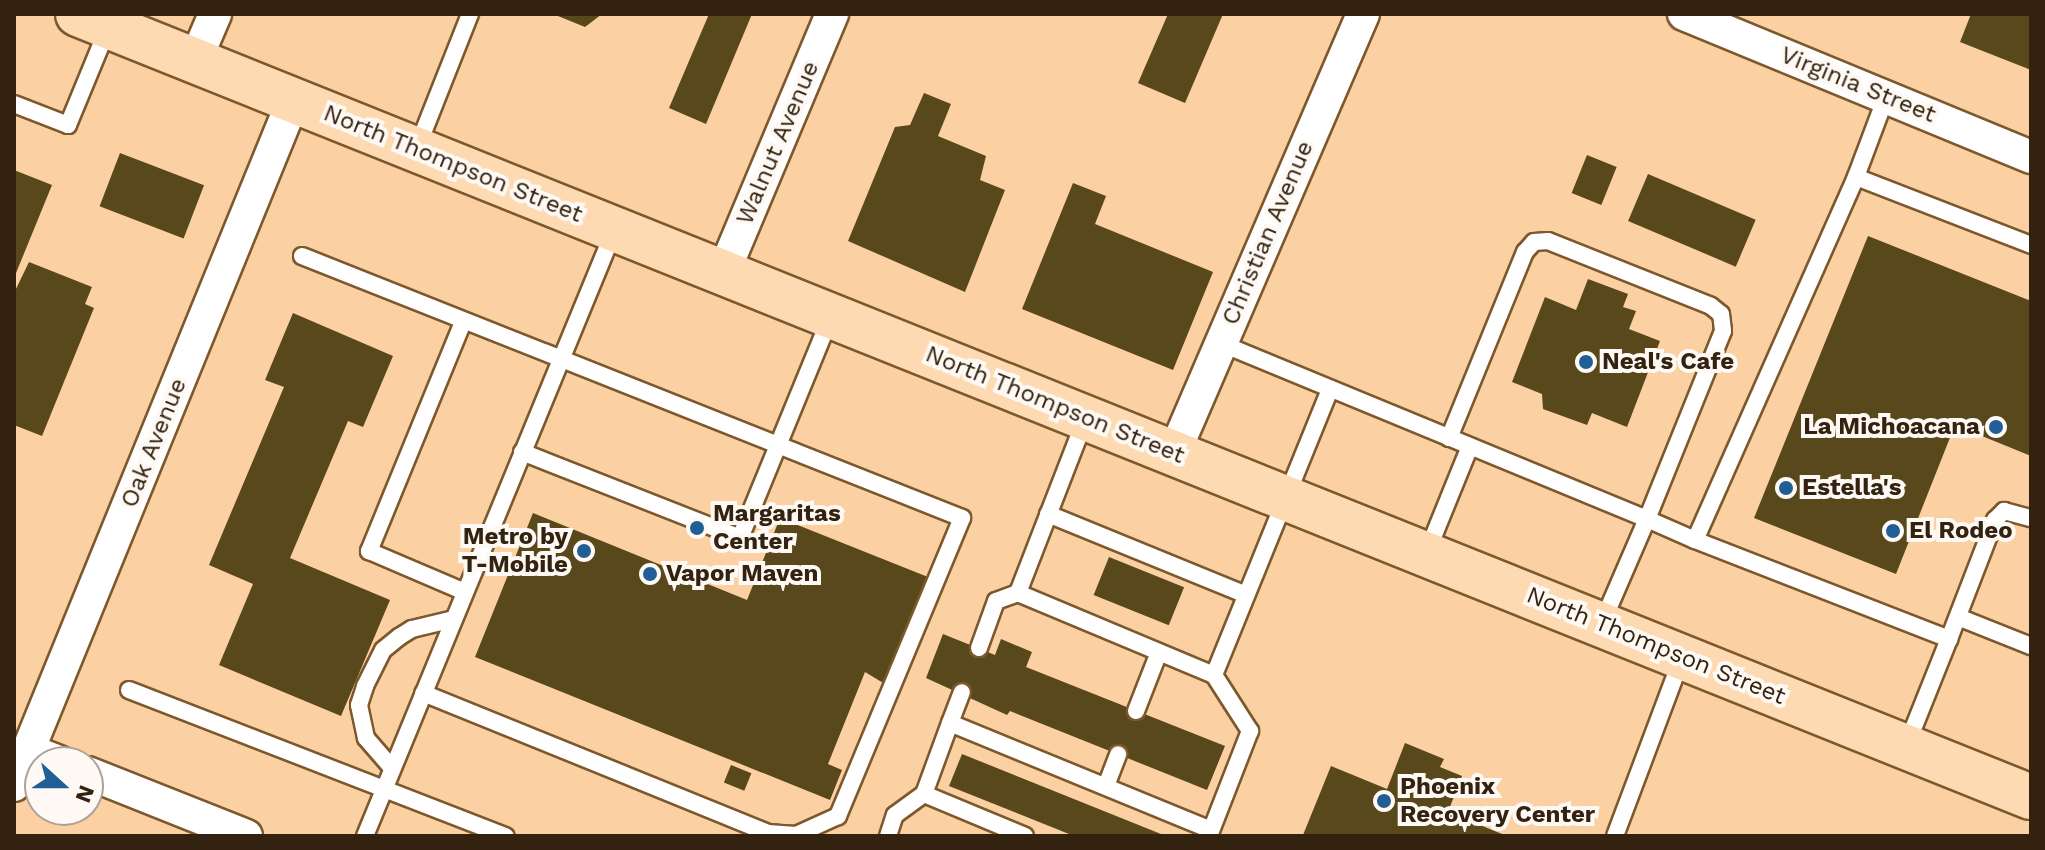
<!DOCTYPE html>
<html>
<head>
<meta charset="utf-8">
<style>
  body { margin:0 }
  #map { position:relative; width:2045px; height:850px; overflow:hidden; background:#fbd0a2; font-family:"Work Sans",sans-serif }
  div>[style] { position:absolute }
  .building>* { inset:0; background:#58481b; transform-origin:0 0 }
  .roads { filter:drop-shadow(2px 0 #7d582c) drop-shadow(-2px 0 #7d582c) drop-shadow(0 2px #7d582c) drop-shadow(0 -2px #7d582c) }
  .service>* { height:16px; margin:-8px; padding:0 8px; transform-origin:8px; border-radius:8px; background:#fff }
  .minor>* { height:32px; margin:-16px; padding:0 16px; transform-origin:16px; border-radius:16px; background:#fff }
  .primary>* { height:44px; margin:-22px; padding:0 22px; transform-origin:22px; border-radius:22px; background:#fddab2 }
  .dots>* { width:22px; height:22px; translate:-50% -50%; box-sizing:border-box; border:4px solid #fef9f4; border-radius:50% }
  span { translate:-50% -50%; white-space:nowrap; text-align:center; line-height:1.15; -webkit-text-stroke:8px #fef9f4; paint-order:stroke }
  .street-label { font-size:24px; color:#32220f }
  .poi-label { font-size:24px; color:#32220f; font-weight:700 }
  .left { translate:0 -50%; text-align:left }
  .right { translate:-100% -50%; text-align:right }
  .frame { position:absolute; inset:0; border:16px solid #32220f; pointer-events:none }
  .north { position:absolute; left:24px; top:746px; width:80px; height:80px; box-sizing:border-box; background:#fef9f4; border:2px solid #aca398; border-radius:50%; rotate:111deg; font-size:22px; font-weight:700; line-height:32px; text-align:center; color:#32220f }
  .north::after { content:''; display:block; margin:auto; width:28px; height:36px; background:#205f95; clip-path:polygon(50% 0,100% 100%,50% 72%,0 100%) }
</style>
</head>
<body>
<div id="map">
  <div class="building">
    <div style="clip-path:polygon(553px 14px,602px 14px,585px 27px)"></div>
    <div style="clip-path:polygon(709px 14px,752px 14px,706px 124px,669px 108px)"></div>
    <div style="clip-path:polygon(1168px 14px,1223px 14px,1185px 103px,1138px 83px)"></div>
    <div style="clip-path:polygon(1971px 14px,2031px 14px,2031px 70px,1960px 42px)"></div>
    <div style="clip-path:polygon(924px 93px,951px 104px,938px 136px,986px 156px,980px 180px,1005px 190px,965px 292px,848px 241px,895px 127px,910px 125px)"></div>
    <div style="left:120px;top:153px;width:90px;height:57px;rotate:21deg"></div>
    <div style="left:1587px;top:155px;width:32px;height:41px;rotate:22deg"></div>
    <div style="clip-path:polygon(14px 170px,52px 185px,14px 278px)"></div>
    <div style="left:1648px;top:174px;width:117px;height:51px;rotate:23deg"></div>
    <div style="clip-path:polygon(1073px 183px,1106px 196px,1095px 224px,1213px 272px,1173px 370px,1022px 309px)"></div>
    <div style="clip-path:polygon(1868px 236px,2031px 301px,2031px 456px,1955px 425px,1896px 574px,1754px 518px)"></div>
    <div style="clip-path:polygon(29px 262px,92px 287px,85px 304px,94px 308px,42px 436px,14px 425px,14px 293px)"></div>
    <div style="clip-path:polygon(1588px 279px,1628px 294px,1623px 307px,1636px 311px,1629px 329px,1660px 341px,1627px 427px,1592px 413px,1587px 425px,1543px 409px,1542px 394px,1512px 382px,1545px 297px,1576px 310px)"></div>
    <div style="clip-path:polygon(293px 313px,393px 356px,363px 427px,348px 421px,290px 558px,390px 600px,341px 716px,219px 665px,253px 584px,209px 565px,284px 387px,265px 380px)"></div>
    <div style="clip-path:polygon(533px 513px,747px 600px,780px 518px,928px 577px,885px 684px,865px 672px,828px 764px,842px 770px,830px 800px,475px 657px)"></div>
    <div style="left:1109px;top:557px;width:81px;height:41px;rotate:22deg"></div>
    <div style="clip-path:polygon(943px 634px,995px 655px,1001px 639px,1032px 652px,1026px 667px,1225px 746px,1207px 790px,1010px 711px,1007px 715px,926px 678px)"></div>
    <div style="clip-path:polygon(1405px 743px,1444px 759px,1440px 767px,1462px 776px,1448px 812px,1507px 836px,1303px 835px,1331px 766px,1387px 789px)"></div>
    <div style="clip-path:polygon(962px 754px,1166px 836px,1074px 836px,949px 786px)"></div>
    <div style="left:731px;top:765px;width:22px;height:19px;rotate:22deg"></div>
  </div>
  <div class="roads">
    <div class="service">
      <div style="left:1886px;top:97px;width:85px;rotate:110.6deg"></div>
      <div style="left:1856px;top:177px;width:188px;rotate:21.2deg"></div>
      <div style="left:14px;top:104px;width:58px;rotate:21.3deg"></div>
      <div style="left:68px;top:125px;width:105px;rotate:-67.6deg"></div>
      <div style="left:417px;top:148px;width:144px;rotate:-68.4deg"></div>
      <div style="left:1856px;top:177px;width:397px;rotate:113.9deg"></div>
      <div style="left:1695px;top:540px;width:273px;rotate:21.3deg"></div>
      <div style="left:1949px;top:639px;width:113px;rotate:111.8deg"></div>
      <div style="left:302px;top:256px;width:710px;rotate:21.65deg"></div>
      <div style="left:962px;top:518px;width:323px;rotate:112.6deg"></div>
      <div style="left:838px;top:816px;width:46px;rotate:155.7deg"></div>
      <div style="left:796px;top:835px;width:28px;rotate:-176deg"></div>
      <div style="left:768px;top:833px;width:372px;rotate:-157.9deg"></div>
      <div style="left:463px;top:322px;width:248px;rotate:112.3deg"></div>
      <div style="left:369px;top:551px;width:104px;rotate:23.1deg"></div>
      <div style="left:1220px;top:343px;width:462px;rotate:22.4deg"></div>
      <div style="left:1647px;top:519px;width:113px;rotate:113.4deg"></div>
      <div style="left:1085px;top:420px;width:186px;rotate:111.2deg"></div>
      <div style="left:1018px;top:593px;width:212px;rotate:22.7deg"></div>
      <div style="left:1214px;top:675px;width:309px;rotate:-67.9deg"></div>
      <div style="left:1449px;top:438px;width:201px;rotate:-67.8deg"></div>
      <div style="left:1525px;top:252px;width:13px;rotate:-48deg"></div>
      <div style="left:1534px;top:242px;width:14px;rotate:-4deg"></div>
      <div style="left:1548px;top:241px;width:175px;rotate:21.7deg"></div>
      <div style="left:1711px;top:306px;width:13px;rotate:39deg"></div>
      <div style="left:1721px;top:314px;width:17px;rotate:83deg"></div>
      <div style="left:1723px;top:331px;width:203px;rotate:112deg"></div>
      <div style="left:1647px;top:519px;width:52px;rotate:23.6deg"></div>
      <div style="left:522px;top:452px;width:234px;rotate:21.5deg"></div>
      <div style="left:740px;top:538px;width:240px;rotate:-67.7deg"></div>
      <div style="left:1048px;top:514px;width:214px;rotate:22.2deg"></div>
      <div style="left:1427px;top:552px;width:114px;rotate:-67.9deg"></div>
      <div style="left:1958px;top:617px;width:79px;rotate:21.7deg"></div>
      <div style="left:1949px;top:639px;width:128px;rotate:-68.9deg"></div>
      <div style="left:1995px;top:520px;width:13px;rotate:-45deg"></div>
      <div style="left:2004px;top:511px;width:28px;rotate:15deg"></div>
      <div style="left:979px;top:648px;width:50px;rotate:-70.1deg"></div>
      <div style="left:996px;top:601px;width:23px;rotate:-20deg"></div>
      <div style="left:129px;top:690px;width:404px;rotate:21.2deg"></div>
      <div style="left:1136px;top:711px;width:63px;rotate:-68.7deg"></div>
      <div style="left:950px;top:723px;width:33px;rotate:-69deg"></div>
      <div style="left:392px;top:768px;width:40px;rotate:-131deg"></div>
      <div style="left:366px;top:738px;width:34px;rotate:-102deg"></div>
      <div style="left:359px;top:705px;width:20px;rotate:-72deg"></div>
      <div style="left:365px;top:686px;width:40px;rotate:-63.4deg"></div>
      <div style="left:383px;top:650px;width:21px;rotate:-39deg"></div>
      <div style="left:399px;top:637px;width:15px;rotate:-32deg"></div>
      <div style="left:412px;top:629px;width:43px;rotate:-13.4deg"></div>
      <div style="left:1106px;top:786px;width:34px;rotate:-69deg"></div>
      <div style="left:365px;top:836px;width:654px;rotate:-67.63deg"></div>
      <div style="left:888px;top:836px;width:22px;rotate:-72deg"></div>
      <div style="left:895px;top:815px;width:36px;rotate:-36deg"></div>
      <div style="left:1025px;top:836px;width:109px;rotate:-157.4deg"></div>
      <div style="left:924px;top:794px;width:76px;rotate:-69.9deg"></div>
      <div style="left:950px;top:723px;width:282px;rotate:22.3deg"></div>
      <div style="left:1209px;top:836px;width:113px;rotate:-68.7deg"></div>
      <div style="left:1250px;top:731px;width:67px;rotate:-122.7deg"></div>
      <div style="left:1615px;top:836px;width:188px;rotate:-69.4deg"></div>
    </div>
    <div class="minor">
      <div style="left:1684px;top:14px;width:375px;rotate:22.4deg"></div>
      <div style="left:195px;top:61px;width:51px;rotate:-66.9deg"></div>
      <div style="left:724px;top:271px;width:279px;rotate:-67.2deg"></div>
      <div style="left:1174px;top:453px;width:478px;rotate:-66.7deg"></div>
      <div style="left:28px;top:750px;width:33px;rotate:21deg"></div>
      <div style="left:88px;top:773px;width:170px;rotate:21.7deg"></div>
      <div style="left:14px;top:785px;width:739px;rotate:-67.81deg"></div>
    </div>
    <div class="primary">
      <div style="left:78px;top:14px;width:2104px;rotate:21.85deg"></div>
    </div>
  </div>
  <div class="dots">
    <div style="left:1586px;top:362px;background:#205f95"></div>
    <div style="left:1996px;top:427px;background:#205f95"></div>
    <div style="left:1786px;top:488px;background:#205f95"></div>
    <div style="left:697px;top:528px;background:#205f95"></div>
    <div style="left:1893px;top:531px;background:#205f95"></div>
    <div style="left:584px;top:551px;background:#205f95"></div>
    <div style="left:650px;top:574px;background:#205f95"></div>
    <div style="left:1384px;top:801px;background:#205f95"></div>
  </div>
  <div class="street-label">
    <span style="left:1858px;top:85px;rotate:22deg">Virginia Street</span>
    <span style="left:778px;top:143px;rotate:-67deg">Walnut Avenue</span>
    <span style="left:453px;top:164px;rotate:22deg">North Thompson Street</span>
    <span style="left:1268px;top:233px;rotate:-67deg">Christian Avenue</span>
    <span style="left:1055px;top:405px;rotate:22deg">North Thompson Street</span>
    <span style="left:154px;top:443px;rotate:-68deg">Oak Avenue</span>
    <span style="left:1656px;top:646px;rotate:22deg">North Thompson Street</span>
  </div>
  <div class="poi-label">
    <span class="left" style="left:1602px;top:362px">Neal's Cafe</span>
    <span class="right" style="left:1980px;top:427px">La Michoacana</span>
    <span class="left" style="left:1802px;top:488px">Estella's</span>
    <span class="left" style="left:713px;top:528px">Margaritas<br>Center</span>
    <span class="left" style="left:1909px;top:531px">El Rodeo</span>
    <span class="right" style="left:568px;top:551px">Metro by<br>T-Mobile</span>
    <span class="left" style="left:666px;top:574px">Vapor Maven</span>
    <span class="left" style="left:1400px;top:801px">Phoenix<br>Recovery Center</span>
  </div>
  <div class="frame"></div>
  <div class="north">N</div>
</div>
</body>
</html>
